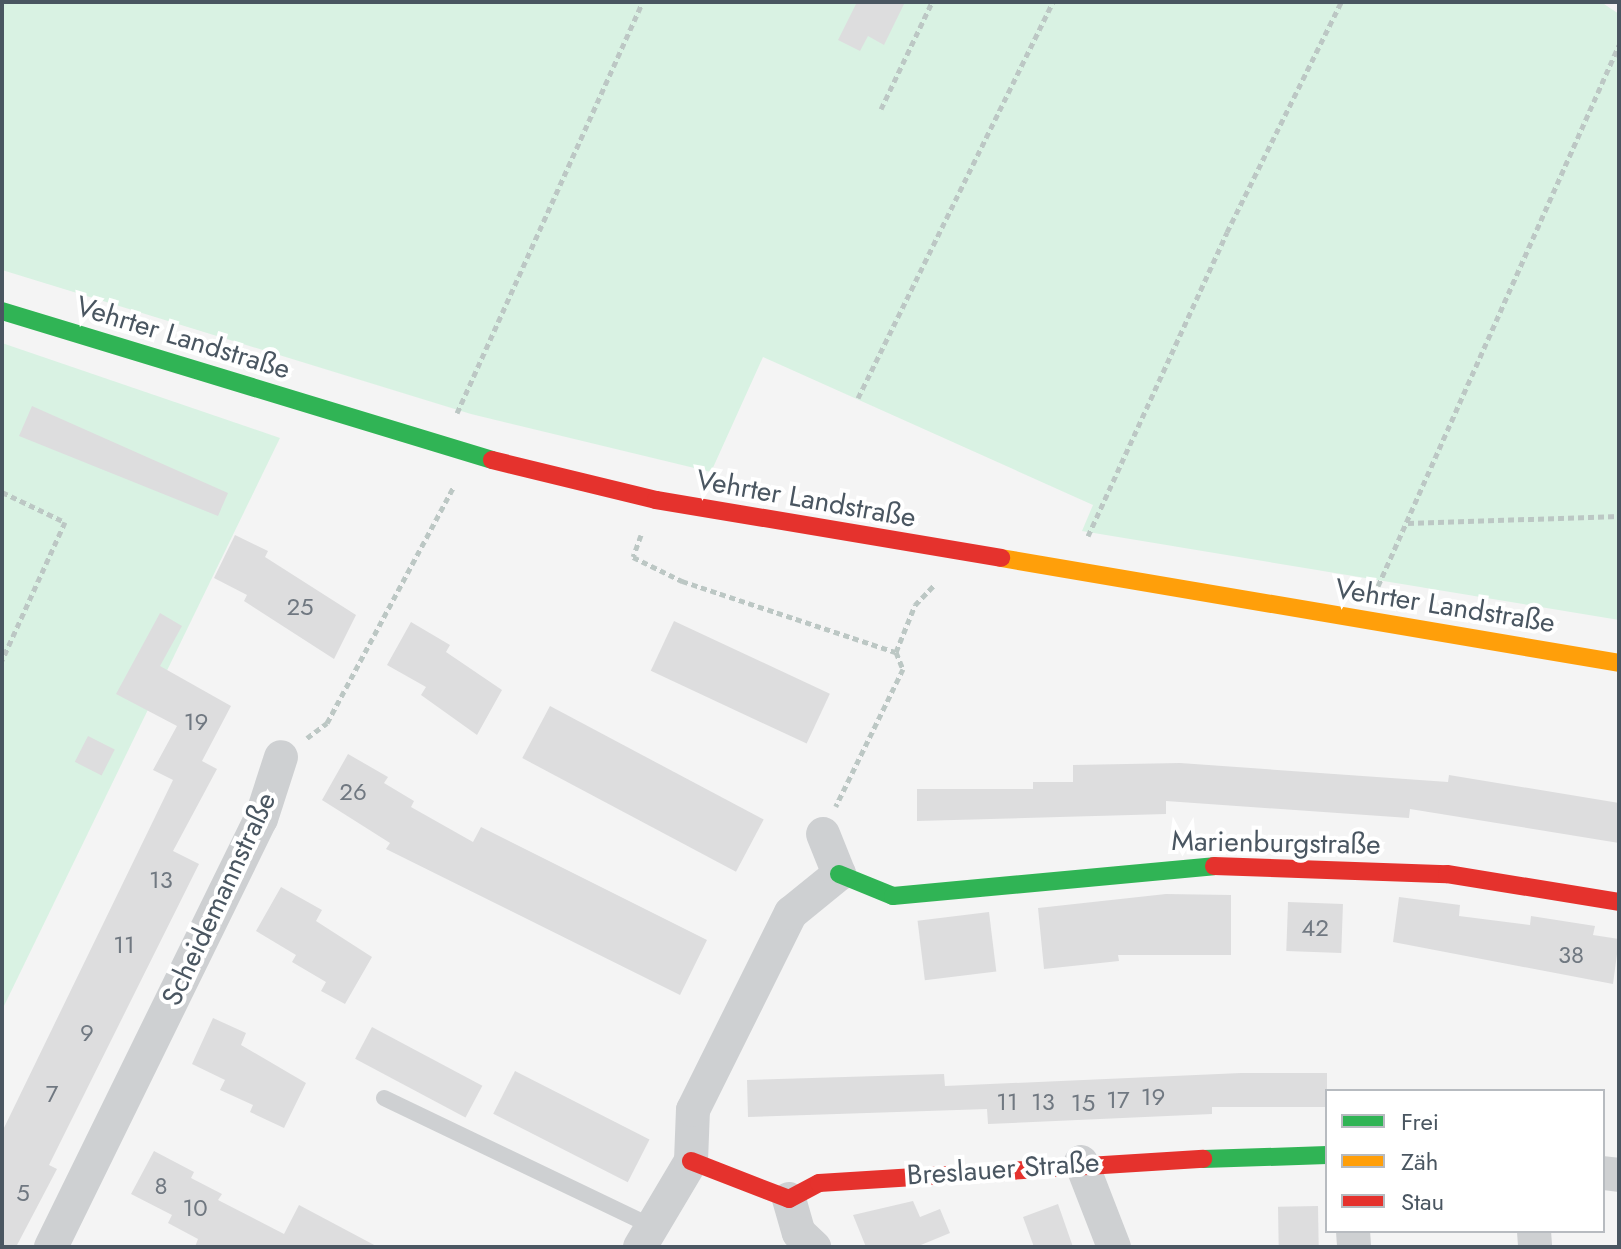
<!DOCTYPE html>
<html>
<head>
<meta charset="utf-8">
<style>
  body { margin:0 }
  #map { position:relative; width:1621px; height:1249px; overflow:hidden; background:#f4f4f4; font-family:Jost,sans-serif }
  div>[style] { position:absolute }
  .green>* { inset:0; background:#d9f2e3 }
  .building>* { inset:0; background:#ddddde; transform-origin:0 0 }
  .path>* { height:5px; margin-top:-2.5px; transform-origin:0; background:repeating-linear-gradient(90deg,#bcc7c4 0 6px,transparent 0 10px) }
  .lane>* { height:16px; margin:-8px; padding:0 8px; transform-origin:8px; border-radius:8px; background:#ced0d2 }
  .street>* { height:34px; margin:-17px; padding:0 17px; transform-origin:17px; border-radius:17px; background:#ced0d2 }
  .fast>* { height:18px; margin:-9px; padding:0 9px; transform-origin:9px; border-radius:9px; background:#30b455 }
  .slow>* { height:18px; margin:-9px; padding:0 9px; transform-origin:9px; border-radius:9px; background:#ff9f0a }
  .jam>* { height:18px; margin:-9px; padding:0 9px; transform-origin:9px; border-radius:9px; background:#e5322d }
  span { translate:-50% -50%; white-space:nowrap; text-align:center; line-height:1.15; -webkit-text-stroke:8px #fff; paint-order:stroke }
  .number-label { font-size:24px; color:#707881 }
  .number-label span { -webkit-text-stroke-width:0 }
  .street-label { font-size:28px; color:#4a5661 }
  .frame { position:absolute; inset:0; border:4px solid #4a5661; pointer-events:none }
  .legend { position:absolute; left:1325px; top:1089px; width:280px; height:144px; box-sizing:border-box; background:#fff; border:2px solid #b7bbc0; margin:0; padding:10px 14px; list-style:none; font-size:24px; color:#4a5661 }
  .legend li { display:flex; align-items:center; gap:16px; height:40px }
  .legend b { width:40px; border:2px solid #b7bbc0 }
</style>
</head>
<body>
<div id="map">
  <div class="green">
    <div style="clip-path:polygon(2px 2px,1601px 2px,1619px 14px,1619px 620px,1082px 531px,1093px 505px,763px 357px,711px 472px,471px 414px,2px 270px)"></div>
    <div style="clip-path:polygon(2px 343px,280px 438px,2px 1010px)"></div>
  </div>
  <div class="building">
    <div style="clip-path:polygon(857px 2px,905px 2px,884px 45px,868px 36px,860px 51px,838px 40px)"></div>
    <div style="clip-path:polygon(32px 406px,228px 493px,218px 516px,19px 436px)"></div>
    <div style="clip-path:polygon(235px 535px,268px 551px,265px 557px,356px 615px,334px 659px,244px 601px,247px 595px,214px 578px)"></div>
    <div style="clip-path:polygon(160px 613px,182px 626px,160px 666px,231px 706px,202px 761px,217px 769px,173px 851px,199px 864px,49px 1165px,57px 1169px,16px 1247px,2px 1247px,2px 1132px,173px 780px,153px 770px,177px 726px,116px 694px)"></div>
    <div style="left:674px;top:621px;width:172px;height:55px;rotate:25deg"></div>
    <div style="clip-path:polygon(411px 622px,450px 645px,446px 652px,502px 690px,477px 735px,421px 695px,426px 687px,387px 665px)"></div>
    <div style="left:550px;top:706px;width:242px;height:59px;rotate:28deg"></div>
    <div style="left:88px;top:736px;width:30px;height:29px;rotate:27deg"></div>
    <div style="clip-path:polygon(348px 754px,388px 777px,384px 783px,414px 801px,411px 807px,473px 842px,481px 827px,707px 940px,680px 995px,386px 849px,390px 843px,322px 800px)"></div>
    <div style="clip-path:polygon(1180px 763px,1448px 782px,1449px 775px,1619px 803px,1619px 843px,1410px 809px,1409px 818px,1166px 801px,1166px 814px,917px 821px,917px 789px,1033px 789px,1033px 782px,1073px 782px,1073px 765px)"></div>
    <div style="clip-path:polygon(281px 887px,322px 910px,316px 921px,372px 957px,345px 1004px,321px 991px,326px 982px,292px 962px,296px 955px,256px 931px)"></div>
    <div style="clip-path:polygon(1166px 894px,1231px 895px,1231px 955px,1118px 955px,1119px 961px,1044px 969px,1038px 908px)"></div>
    <div style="clip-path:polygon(1399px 897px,1460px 905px,1459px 916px,1530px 925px,1531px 916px,1595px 926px,1593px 935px,1619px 939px,1613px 984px,1393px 942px)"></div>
    <div style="left:1288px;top:902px;width:55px;height:49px;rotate:2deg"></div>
    <div style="left:989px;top:912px;width:60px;height:72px;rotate:83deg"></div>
    <div style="clip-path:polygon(213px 1018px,246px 1033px,241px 1045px,306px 1083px,284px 1128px,250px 1112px,253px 1105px,220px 1090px,225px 1080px,192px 1064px)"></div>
    <div style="left:372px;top:1027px;width:125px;height:36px;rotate:28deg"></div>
    <div style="left:515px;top:1071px;width:151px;height:48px;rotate:27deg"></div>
    <div style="clip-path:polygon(1241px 1073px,1327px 1073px,1327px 1107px,1212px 1107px,1212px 1114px,988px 1124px,987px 1109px,748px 1117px,747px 1080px,944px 1074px,945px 1086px)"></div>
    <div style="clip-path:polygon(154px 1151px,194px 1172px,191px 1178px,222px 1194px,218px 1200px,284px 1234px,299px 1205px,378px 1247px,195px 1247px,198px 1239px,168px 1223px,172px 1215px,131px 1194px)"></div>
    <div style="clip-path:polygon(913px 1201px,920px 1217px,940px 1209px,950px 1233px,916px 1247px,866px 1247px,853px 1215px)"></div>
    <div style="clip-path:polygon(1058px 1204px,1073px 1247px,1034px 1247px,1023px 1217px)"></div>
    <div style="left:1318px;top:1206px;width:41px;height:40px;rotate:89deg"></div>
  </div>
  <div class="path">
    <div style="left:881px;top:109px;width:119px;rotate:-64.5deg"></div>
    <div style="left:858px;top:398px;width:441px;rotate:-63.8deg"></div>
    <div style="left:457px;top:413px;width:451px;rotate:-65.7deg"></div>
    <div style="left:2px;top:492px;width:70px;rotate:25.5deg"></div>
    <div style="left:65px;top:522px;width:152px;rotate:114.5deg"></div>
    <div style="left:1408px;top:523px;width:211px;rotate:-1.9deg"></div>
    <div style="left:641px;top:535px;width:23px;rotate:110deg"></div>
    <div style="left:633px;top:557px;width:55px;rotate:26.1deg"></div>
    <div style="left:682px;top:581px;width:225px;rotate:18.4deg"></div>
    <div style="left:896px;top:652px;width:18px;rotate:68deg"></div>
    <div style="left:903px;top:669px;width:153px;rotate:116.1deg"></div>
    <div style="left:1088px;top:536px;width:334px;rotate:-65.4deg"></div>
    <div style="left:1227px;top:232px;width:257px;rotate:-63.6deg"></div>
    <div style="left:1378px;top:586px;width:592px;rotate:-65.99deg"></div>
    <div style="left:896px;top:652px;width:51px;rotate:-68deg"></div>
    <div style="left:915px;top:605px;width:28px;rotate:-46deg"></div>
    <div style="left:307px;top:738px;width:25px;rotate:-37deg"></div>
    <div style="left:327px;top:723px;width:269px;rotate:-61.8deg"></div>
  </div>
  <div class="lane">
    <div style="left:384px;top:1098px;width:296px;rotate:25.6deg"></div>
  </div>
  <div class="street">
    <div style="left:1081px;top:1162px;width:91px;rotate:68.8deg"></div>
    <div style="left:1603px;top:1173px;width:16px;rotate:7deg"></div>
    <div style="left:789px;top:1199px;width:35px;rotate:74deg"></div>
    <div style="left:799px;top:1233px;width:21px;rotate:43deg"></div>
    <div style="left:1353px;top:1231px;width:16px;rotate:86deg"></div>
    <div style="left:1534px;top:1231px;width:16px;rotate:86deg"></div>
    <div style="left:51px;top:1247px;width:477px;rotate:-63.9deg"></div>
    <div style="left:261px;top:819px;width:65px;rotate:-72.1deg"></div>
    <div style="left:640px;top:1247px;width:100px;rotate:-59.3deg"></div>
    <div style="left:691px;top:1161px;width:51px;rotate:-87.8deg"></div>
    <div style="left:693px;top:1110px;width:220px;rotate:-63.6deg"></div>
    <div style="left:791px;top:913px;width:62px;rotate:-39.1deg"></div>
    <div style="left:839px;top:874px;width:43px;rotate:-111.8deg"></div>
  </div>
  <div class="fast">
    <div style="left:2px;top:311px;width:512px;rotate:16.91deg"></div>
    <div style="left:839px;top:874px;width:58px;rotate:22.2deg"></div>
    <div style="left:893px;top:896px;width:322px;rotate:-5.3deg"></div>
    <div style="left:1203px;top:1159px;width:124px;rotate:-1.8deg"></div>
  </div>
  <div class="slow">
    <div style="left:1001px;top:558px;width:627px;rotate:9.64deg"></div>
  </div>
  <div class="jam">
    <div style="left:492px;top:460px;width:169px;rotate:13.7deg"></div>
    <div style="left:656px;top:500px;width:350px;rotate:9.5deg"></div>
    <div style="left:1214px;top:866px;width:233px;rotate:2deg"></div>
    <div style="left:1447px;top:874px;width:174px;rotate:9.2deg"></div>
    <div style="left:691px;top:1161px;width:105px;rotate:21.2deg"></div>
    <div style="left:789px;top:1199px;width:34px;rotate:-28deg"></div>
    <div style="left:819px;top:1183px;width:385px;rotate:-3.6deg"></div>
  </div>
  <div class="number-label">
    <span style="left:300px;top:607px">25</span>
    <span style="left:196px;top:722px">19</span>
    <span style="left:353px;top:792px">26</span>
    <span style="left:161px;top:880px">13</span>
    <span style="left:1315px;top:928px">42</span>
    <span style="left:124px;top:945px">11</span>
    <span style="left:1571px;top:955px">38</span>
    <span style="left:87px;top:1033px">9</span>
    <span style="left:52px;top:1094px">7</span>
    <span style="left:1153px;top:1097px">19</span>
    <span style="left:1118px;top:1100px">17</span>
    <span style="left:1007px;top:1102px">11</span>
    <span style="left:1043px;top:1102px">13</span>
    <span style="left:1083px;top:1103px">15</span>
    <span style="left:161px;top:1186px">8</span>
    <span style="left:23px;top:1193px">5</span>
    <span style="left:195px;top:1208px">10</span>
  </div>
  <div class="street-label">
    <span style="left:183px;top:338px;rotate:17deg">Vehrter Landstraße</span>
    <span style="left:806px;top:499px;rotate:10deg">Vehrter Landstraße</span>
    <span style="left:1445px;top:606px;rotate:9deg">Vehrter Landstraße</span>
    <span style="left:1276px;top:843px;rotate:1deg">Marienburgstraße</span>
    <span style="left:219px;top:899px;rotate:-65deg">Scheidemannstraße</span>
    <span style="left:1003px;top:1169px;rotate:-4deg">Breslauer Straße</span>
  </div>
  <div class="frame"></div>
  <ul class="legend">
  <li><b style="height:10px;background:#30b455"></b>Frei</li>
  <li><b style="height:10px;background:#ff9f0a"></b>Zäh</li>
  <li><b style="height:10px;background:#e5322d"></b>Stau</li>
  </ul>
</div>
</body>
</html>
